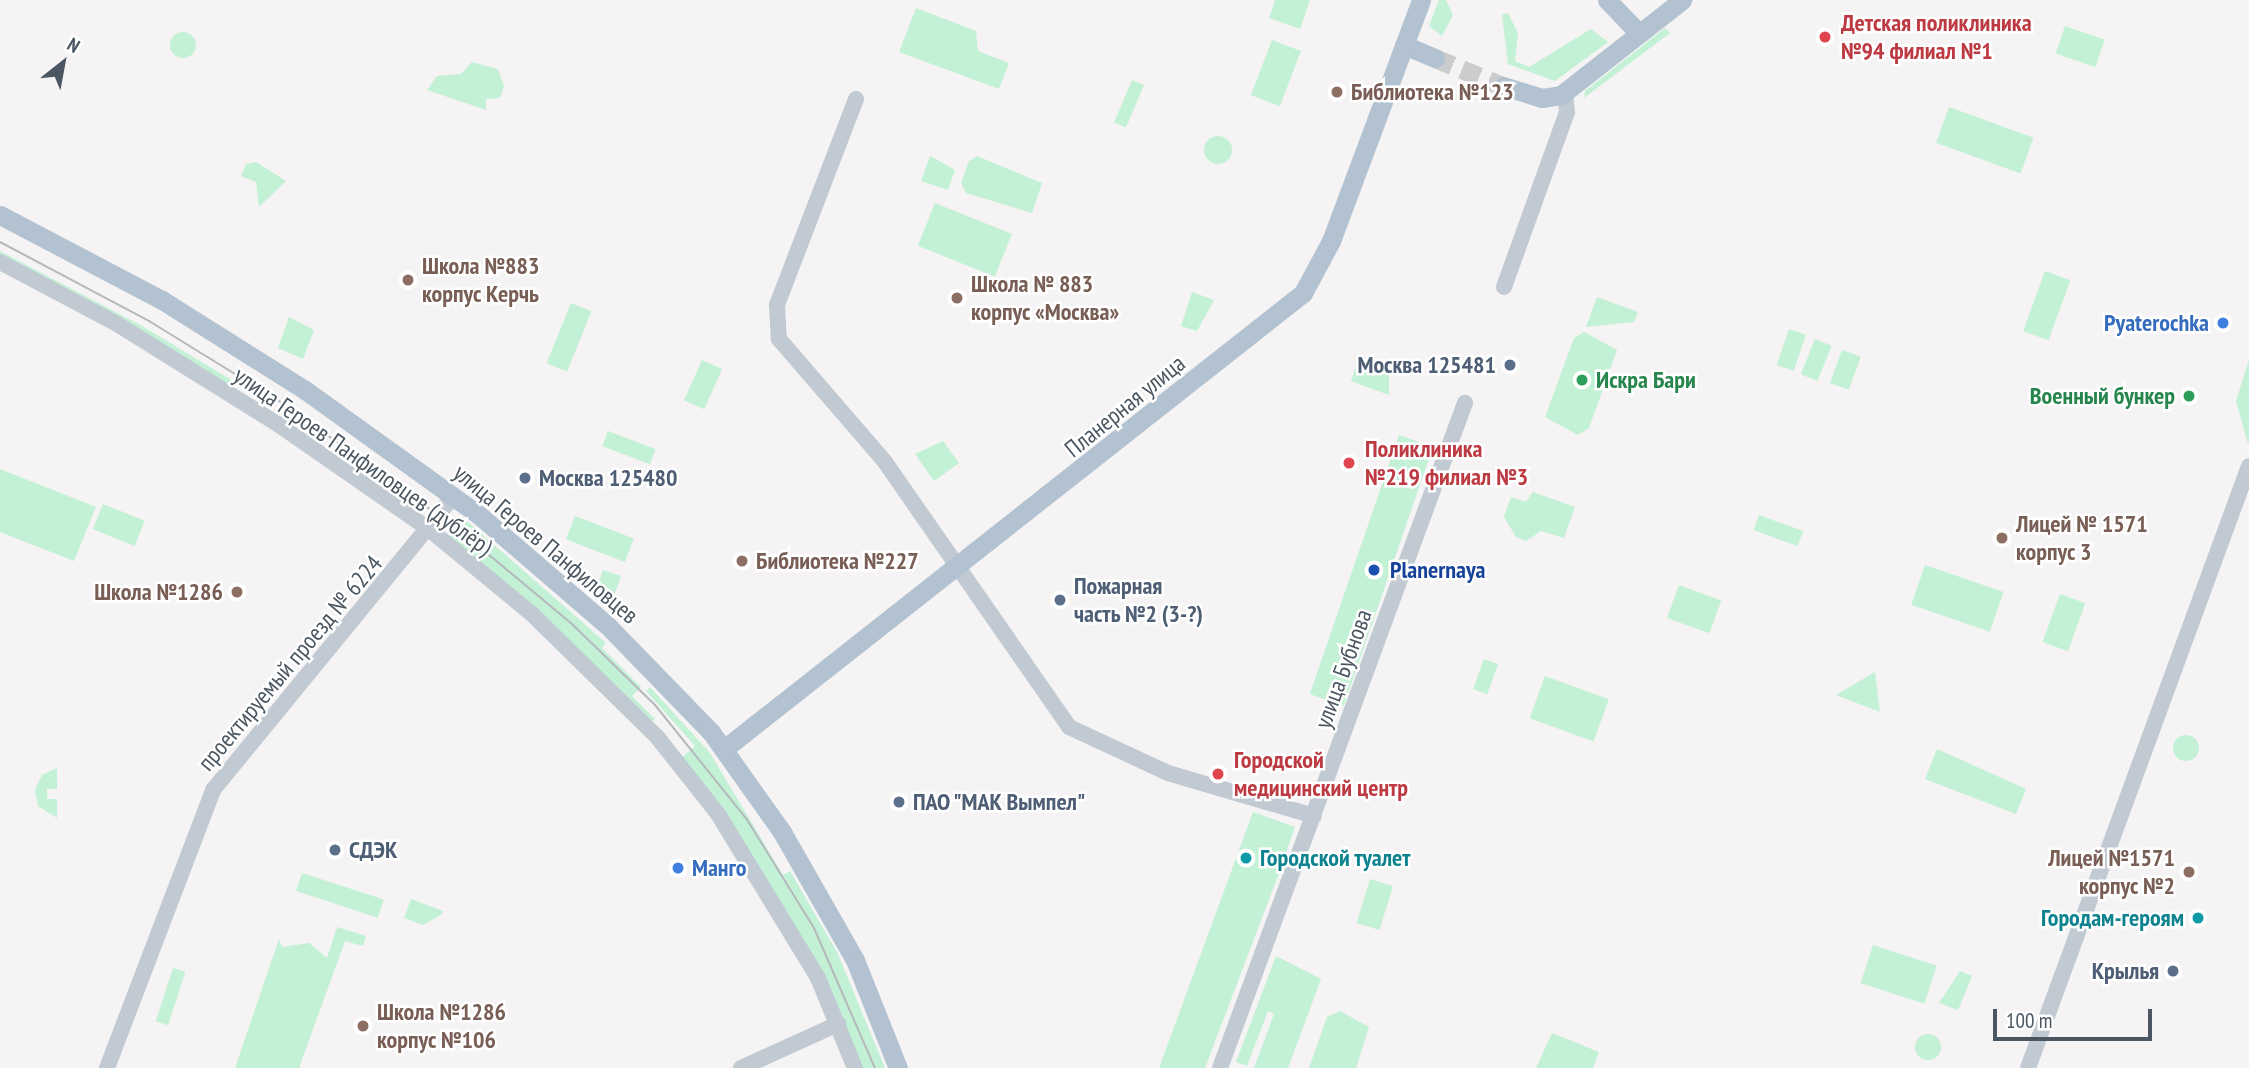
<!DOCTYPE html>
<html>
<head>
<meta charset="utf-8">
<style>
  body { margin:0 }
  #map { position:relative; width:2249px; height:1068px; overflow:hidden; background:#f5f3f3; font-family:"PT Sans Narrow",sans-serif }
  div>[style] { position:absolute }
  .green>* { inset:0; background:#c3f1d5; transform-origin:0 0 }
  .round { border-radius:50% }
  .major-tunnel>* { height:19px; margin-top:-9.5px; transform-origin:0; background:repeating-linear-gradient(90deg,#caccce 0 19px,transparent 0 29px) }
  .minor>* { height:16px; margin:-8px; padding:0 8px; transform-origin:8px; border-radius:8px; background:#c1cad2 }
  .major>* { height:19px; margin:-9.5px; padding:0 9.5px; transform-origin:9.5px; border-radius:9.5px; background:#b3c2d1 }
  .tram>* { height:2px; margin:-1px; padding:0 1px; transform-origin:1px; border-radius:1px; background:#b5b8bd }
  .dots>* { width:19px; height:19px; translate:-50% -50%; box-sizing:border-box; border:4px solid #fff; border-radius:50% }
  span { translate:-50% -50%; white-space:nowrap; text-align:center; line-height:1.15; -webkit-text-stroke:5px #fff; paint-order:stroke }
  .health-label { font-size:24px; color:#be3a42; font-weight:700 }
  .left { translate:0 -50%; text-align:left }
  .education-label { font-size:24px; color:#785e54; font-weight:700 }
  .right { translate:-100% -50%; text-align:right }
  .shop-label { font-size:24px; color:#366cbe; font-weight:700 }
  .service-label { font-size:24px; color:#4e5e75; font-weight:700 }
  .leisure-label { font-size:24px; color:#27864d; font-weight:700 }
  .street-label { font-size:24px; color:#4a5661 }
  .transit-label { font-size:24px; color:#164399; font-weight:700 }
  .culture-label { font-size:24px; color:#0d838f; font-weight:700 }
  .north { position:absolute; left:28px; top:28px; width:70px; height:70px; -webkit-text-stroke:5px #fff; paint-order:stroke; rotate:31deg; font-size:19px; font-weight:700; line-height:28px; text-align:center; color:#4a5661 }
  .north::after { content:''; display:block; margin:auto; width:24px; height:32px; background:#4a5661; clip-path:polygon(50% 0,100% 100%,50% 72%,0 100%) }
  .scale { position:absolute; left:1993px; top:1009px; width:159px; height:32px; box-sizing:border-box; border:4px solid #4a5661; border-top:0; padding-left:9px; font-size:21px; line-height:24px; white-space:nowrap; color:#4a5661; -webkit-text-stroke:5px #fff; paint-order:stroke }
</style>
</head>
<body>
<div id="map">
  <div class="green">
    <div style="clip-path:polygon(1275px 0,1310px 0,1300px 29px,1269px 18px)"></div>
    <div style="clip-path:polygon(1439px 0,1446px 0,1453px 15px,1442px 36px,1429px 26px)"></div>
    <div style="clip-path:polygon(916px 8px,976px 31px,978px 51px,1009px 63px,999px 89px,899px 52px)"></div>
    <div style="clip-path:polygon(1508px 13px,1518px 33px,1515px 61px,1529px 67px,1591px 29px,1608px 42px,1555px 81px,1508px 64px,1502px 15px)"></div>
    <div style="left:2065px;top:26px;width:42px;height:29px;rotate:19deg"></div>
    <div style="clip-path:polygon(1665px 28px,1670px 33px,1584px 98px,1585px 91px)"></div>
    <div class="round" style="left:170px;top:32px;width:26px;height:26px"></div>
    <div style="left:1272px;top:40px;width:31px;height:59px;rotate:21deg"></div>
    <div style="clip-path:polygon(472px 62px,498px 69px,504px 86px,500px 98px,486px 99px,486px 110px,427px 90px,437px 76px,461px 74px)"></div>
    <div style="left:1132px;top:80px;width:13px;height:46px;rotate:23deg"></div>
    <div style="left:1949px;top:107px;width:90px;height:38px;rotate:20deg"></div>
    <div class="round" style="left:1204px;top:136px;width:28px;height:28px"></div>
    <div style="clip-path:polygon(930px 156px,955px 170px,948px 190px,921px 181px)"></div>
    <div style="clip-path:polygon(977px 156px,1042px 183px,1032px 213px,966px 193px,961px 183px,969px 161px)"></div>
    <div style="clip-path:polygon(256px 162px,286px 181px,259px 207px,256px 182px,241px 176px,246px 164px)"></div>
    <div style="left:935px;top:203px;width:83px;height:46px;rotate:22deg"></div>
    <div style="clip-path:polygon(0 251px,142px 326px,233px 381px,231px 386px,0 257px)"></div>
    <div style="left:2045px;top:271px;width:27px;height:64px;rotate:20deg"></div>
    <div style="clip-path:polygon(1192px 292px,1214px 300px,1197px 331px,1181px 326px)"></div>
    <div style="clip-path:polygon(1597px 297px,1638px 312px,1634px 322px,1586px 327px)"></div>
    <div style="left:571px;top:303px;width:22px;height:65px;rotate:22deg"></div>
    <div style="clip-path:polygon(289px 317px,314px 330px,303px 359px,278px 348px)"></div>
    <div style="left:1789px;top:329px;width:18px;height:38px;rotate:19deg"></div>
    <div style="clip-path:polygon(1584px 332px,1617px 350px,1589px 428px,1578px 435px,1545px 417px,1574px 338px)"></div>
    <div style="left:1815px;top:339px;width:18px;height:38px;rotate:22deg"></div>
    <div style="left:1842px;top:350px;width:20px;height:35px;rotate:20deg"></div>
    <div style="left:702px;top:360px;width:22px;height:44px;rotate:24deg"></div>
    <div style="clip-path:polygon(1358px 360px,1389px 371px,1389px 395px,1351px 381px)"></div>
    <div style="clip-path:polygon(2249px 360px,2249px 441px,2248px 444px,2236px 401px)"></div>
    <div style="left:608px;top:431px;width:51px;height:16px;rotate:21deg"></div>
    <div style="left:1399px;top:435px;width:36px;height:274px;rotate:19deg"></div>
    <div style="clip-path:polygon(943px 441px,959px 463px,934px 481px,915px 454px)"></div>
    <div style="clip-path:polygon(0 469px,96px 507px,74px 561px,0 532px)"></div>
    <div style="clip-path:polygon(1533px 492px,1575px 507px,1564px 538px,1541px 531px,1526px 541px,1516px 537px,1504px 517px,1511px 497px,1526px 502px)"></div>
    <div style="left:103px;top:504px;width:45px;height:27px;rotate:22deg"></div>
    <div style="left:1759px;top:515px;width:47px;height:16px;rotate:20deg"></div>
    <div style="left:575px;top:516px;width:63px;height:25px;rotate:21deg"></div>
    <div style="clip-path:polygon(468px 522px,606px 643px,602px 648px,641px 687px,632px 696px,655px 719px,650px 722px,448px 539px,457px 523px)"></div>
    <div style="left:1925px;top:565px;width:83px;height:42px;rotate:19deg"></div>
    <div style="clip-path:polygon(603px 570px,621px 576px,610px 608px,594px 594px)"></div>
    <div style="left:1679px;top:585px;width:45px;height:35px;rotate:20deg"></div>
    <div style="left:2060px;top:594px;width:27px;height:51px;rotate:20deg"></div>
    <div style="left:1484px;top:659px;width:15px;height:32px;rotate:20deg"></div>
    <div style="clip-path:polygon(1875px 672px,1880px 712px,1836px 695px)"></div>
    <div style="left:1545px;top:676px;width:68px;height:45px;rotate:20deg"></div>
    <div style="clip-path:polygon(650px 687px,710px 753px,783px 875px,790px 871px,837px 952px,885px 1068px,860px 1068px,794px 924px,681px 758px,695px 746px,646px 691px)"></div>
    <div class="round" style="left:2173px;top:735px;width:26px;height:26px"></div>
    <div style="clip-path:polygon(1937px 749px,2026px 789px,2016px 814px,1925px 779px)"></div>
    <div style="clip-path:polygon(57px 768px,57px 789px,47px 789px,47px 799px,57px 799px,57px 818px,38px 806px,35px 790px,42px 775px)"></div>
    <div style="clip-path:polygon(1253px 812px,1295px 827px,1278px 876px,1205px 1068px,1159px 1068px)"></div>
    <div style="left:302px;top:873px;width:86px;height:19px;rotate:18deg"></div>
    <div style="left:1370px;top:879px;width:24px;height:46px;rotate:17deg"></div>
    <div style="clip-path:polygon(411px 899px,443px 911px,442px 914px,423px 925px,404px 918px)"></div>
    <div style="clip-path:polygon(337px 927px,366px 936px,363px 946px,345px 941px,299px 1068px,235px 1068px,279px 939px,282px 947px,309px 943px,327px 958px)"></div>
    <div style="left:1873px;top:945px;width:67px;height:40px;rotate:18deg"></div>
    <div style="clip-path:polygon(1276px 956px,1321px 979px,1288px 1068px,1254px 1068px,1274px 1014px,1268px 1011px,1247px 1066px,1236px 1062px)"></div>
    <div style="left:173px;top:968px;width:13px;height:56px;rotate:18deg"></div>
    <div style="clip-path:polygon(1960px 971px,1972px 976px,1958px 1010px,1939px 1003px)"></div>
    <div style="clip-path:polygon(1340px 1011px,1369px 1027px,1356px 1068px,1309px 1068px,1327px 1017px)"></div>
    <div style="clip-path:polygon(1552px 1033px,1599px 1052px,1593px 1068px,1536px 1068px)"></div>
    <div class="round" style="left:1915px;top:1034px;width:26px;height:26px"></div>
  </div>
  <div class="major-tunnel">
    <div style="left:1435px;top:58px;width:74px;rotate:22.4deg"></div>
  </div>
  <div class="minor">
    <div style="left:856px;top:99px;width:221px;rotate:111deg"></div>
    <div style="left:777px;top:305px;width:34px;rotate:87deg"></div>
    <div style="left:779px;top:339px;width:162px;rotate:49.2deg"></div>
    <div style="left:885px;top:462px;width:323px;rotate:55.2deg"></div>
    <div style="left:1069px;top:727px;width:109px;rotate:24.9deg"></div>
    <div style="left:1168px;top:773px;width:152px;rotate:16.4deg"></div>
    <div style="left:0;top:262px;width:132px;rotate:27.9deg"></div>
    <div style="left:117px;top:324px;width:191px;rotate:31.9deg"></div>
    <div style="left:279px;top:425px;width:184px;rotate:34.8deg"></div>
    <div style="left:430px;top:530px;width:134px;rotate:39.5deg"></div>
    <div style="left:533px;top:615px;width:175px;rotate:44.5deg"></div>
    <div style="left:658px;top:738px;width:97px;rotate:51.7deg"></div>
    <div style="left:718px;top:814px;width:192px;rotate:58.6deg"></div>
    <div style="left:818px;top:978px;width:97px;rotate:67.7deg"></div>
    <div style="left:1504px;top:287px;width:186px;rotate:-70.2deg"></div>
    <div style="left:1567px;top:112px;width:20px;rotate:-96deg"></div>
    <div style="left:107px;top:1068px;width:298px;rotate:-69.1deg"></div>
    <div style="left:213px;top:790px;width:380px;rotate:-50.7deg"></div>
    <div style="left:741px;top:1068px;width:107px;rotate:-24.4deg"></div>
    <div style="left:1220px;top:1068px;width:709px;rotate:-69.78deg"></div>
    <div style="left:2028px;top:1068px;width:641px;rotate:-69.84deg"></div>
  </div>
  <div class="major">
    <div style="left:1607px;top:0;width:46px;rotate:45.9deg"></div>
    <div style="left:1404px;top:45px;width:34px;rotate:23deg"></div>
    <div style="left:1503px;top:86px;width:41px;rotate:17.1deg"></div>
    <div style="left:1542px;top:98px;width:19px;rotate:-9deg"></div>
    <div style="left:1561px;top:95px;width:154px;rotate:-38.1deg"></div>
    <div style="left:0;top:215px;width:183px;rotate:27.7deg"></div>
    <div style="left:162px;top:300px;width:169px;rotate:32.2deg"></div>
    <div style="left:305px;top:390px;width:214px;rotate:35.7deg"></div>
    <div style="left:479px;top:515px;width:169px;rotate:40.7deg"></div>
    <div style="left:607px;top:625px;width:149px;rotate:45.8deg"></div>
    <div style="left:711px;top:732px;width:123px;rotate:54.6deg"></div>
    <div style="left:782px;top:832px;width:147px;rotate:60.3deg"></div>
    <div style="left:855px;top:960px;width:116px;rotate:68.3deg"></div>
    <div style="left:724px;top:749px;width:737px;rotate:-38.22deg"></div>
    <div style="left:1303px;top:293px;width:59px;rotate:-61.7deg"></div>
    <div style="left:1331px;top:241px;width:257px;rotate:-69.5deg"></div>
  </div>
  <div class="tram">
    <div style="left:0;top:242px;width:169px;rotate:27.9deg"></div>
    <div style="left:149px;top:321px;width:158px;rotate:31.6deg"></div>
    <div style="left:284px;top:404px;width:222px;rotate:35.8deg"></div>
    <div style="left:464px;top:534px;width:139px;rotate:39.8deg"></div>
    <div style="left:571px;top:623px;width:117px;rotate:44.3deg"></div>
    <div style="left:655px;top:705px;width:145px;rotate:51.2deg"></div>
    <div style="left:746px;top:818px;width:129px;rotate:58.3deg"></div>
    <div style="left:814px;top:928px;width:153px;rotate:66.5deg"></div>
  </div>
  <div class="dots">
    <div style="left:1825px;top:37px;background:#e0444e"></div>
    <div style="left:1337px;top:92px;background:#8d6e63"></div>
    <div style="left:408px;top:280px;background:#8d6e63"></div>
    <div style="left:957px;top:298px;background:#8d6e63"></div>
    <div style="left:2223px;top:323px;background:#3f7fe0"></div>
    <div style="left:1510px;top:365px;background:#5c6f8a"></div>
    <div style="left:1582px;top:380px;background:#2e9e5b"></div>
    <div style="left:2189px;top:396px;background:#2e9e5b"></div>
    <div style="left:1349px;top:463px;background:#e0444e"></div>
    <div style="left:525px;top:478px;background:#5c6f8a"></div>
    <div style="left:2002px;top:538px;background:#8d6e63"></div>
    <div style="left:742px;top:561px;background:#8d6e63"></div>
    <div style="left:1374px;top:570px;background:#1a4fb4"></div>
    <div style="left:237px;top:592px;background:#8d6e63"></div>
    <div style="left:1060px;top:600px;background:#5c6f8a"></div>
    <div style="left:1218px;top:774px;background:#e0444e"></div>
    <div style="left:899px;top:802px;background:#5c6f8a"></div>
    <div style="left:335px;top:850px;background:#5c6f8a"></div>
    <div style="left:1246px;top:858px;background:#0f9aa8"></div>
    <div style="left:678px;top:868px;background:#3f7fe0"></div>
    <div style="left:2189px;top:872px;background:#8d6e63"></div>
    <div style="left:2198px;top:918px;background:#0f9aa8"></div>
    <div style="left:2173px;top:971px;background:#5c6f8a"></div>
    <div style="left:363px;top:1026px;background:#8d6e63"></div>
  </div>
  <div class="health-label">
    <span class="left" style="left:1841px;top:37px">Детская поликлиника<br>№94 филиал №1</span>
    <span class="left" style="left:1365px;top:463px">Поликлиника<br>№219 филиал №3</span>
    <span class="left" style="left:1234px;top:774px">Городской<br>медицинский центр</span>
  </div>
  <div class="education-label">
    <span class="left" style="left:1351px;top:92px">Библиотека №123</span>
    <span class="left" style="left:422px;top:280px">Школа №883<br>корпус Керчь</span>
    <span class="left" style="left:971px;top:298px">Школа № 883<br>корпус «Москва»</span>
    <span class="left" style="left:2016px;top:538px">Лицей № 1571<br>корпус 3</span>
    <span class="left" style="left:756px;top:561px">Библиотека №227</span>
    <span class="right" style="left:223px;top:592px">Школа №1286</span>
    <span class="right" style="left:2175px;top:872px">Лицей №1571<br>корпус №2</span>
    <span class="left" style="left:377px;top:1026px">Школа №1286<br>корпус №106</span>
  </div>
  <div class="shop-label">
    <span class="right" style="left:2209px;top:323px">Pyaterochka</span>
    <span class="left" style="left:692px;top:868px">Манго</span>
  </div>
  <div class="service-label">
    <span class="right" style="left:1496px;top:365px">Москва 125481</span>
    <span class="left" style="left:539px;top:478px">Москва 125480</span>
    <span class="left" style="left:1074px;top:600px">Пожарная<br>часть №2 (3-?)</span>
    <span class="left" style="left:913px;top:802px">ПАО "МАК Вымпел"</span>
    <span class="left" style="left:349px;top:850px">СДЭК</span>
    <span class="right" style="left:2159px;top:971px">Крылья</span>
  </div>
  <div class="leisure-label">
    <span class="left" style="left:1596px;top:380px">Искра Бари</span>
    <span class="right" style="left:2175px;top:396px">Военный бункер</span>
  </div>
  <div class="street-label">
    <span style="left:1125px;top:406px;rotate:-39deg">Планерная улица</span>
    <span style="left:363px;top:461px;rotate:35deg">улица Героев Панфиловцев (дублёр)</span>
    <span style="left:546px;top:544px;rotate:40deg">улица Героев Панфиловцев</span>
    <span style="left:290px;top:663px;rotate:-50deg">проектируемый проезд № 6224</span>
    <span style="left:1343px;top:669px;rotate:-70deg">улица Бубнова</span>
  </div>
  <div class="transit-label">
    <span class="left" style="left:1390px;top:570px">Planernaya</span>
  </div>
  <div class="culture-label">
    <span class="left" style="left:1260px;top:858px">Городской туалет</span>
    <span class="right" style="left:2184px;top:918px">Городам-героям</span>
  </div>
  <div class="north">N</div>
  <div class="scale">100 m</div>
</div>
</body>
</html>
